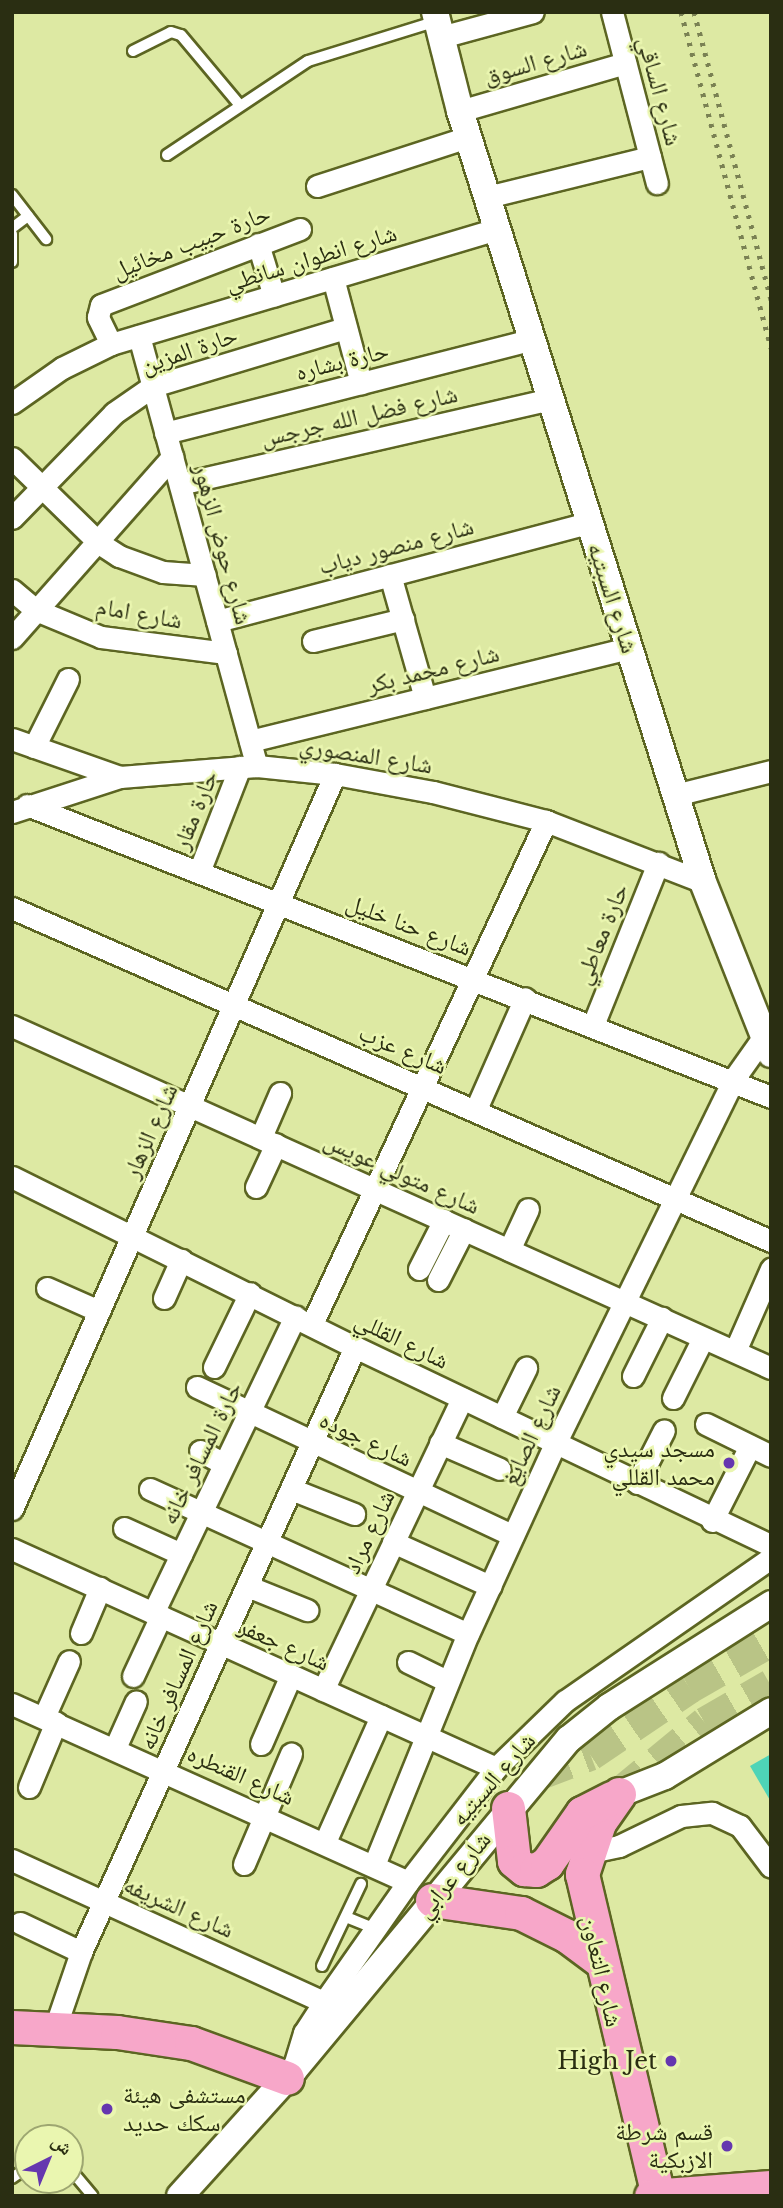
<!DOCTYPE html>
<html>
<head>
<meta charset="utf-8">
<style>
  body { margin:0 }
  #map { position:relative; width:783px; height:2208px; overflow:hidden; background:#dde9a3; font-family:"Libre Baskerville","Noto Naskh Arabic",serif }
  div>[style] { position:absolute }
  .building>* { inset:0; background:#4ed4b7 }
  .primary-tunnel>* { height:33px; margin-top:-16.5px; transform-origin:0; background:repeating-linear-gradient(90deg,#b9c486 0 33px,transparent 0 50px) }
  .roads { filter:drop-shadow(2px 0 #5c6522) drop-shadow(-2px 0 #5c6522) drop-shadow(0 2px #5c6522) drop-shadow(0 -2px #5c6522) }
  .service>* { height:10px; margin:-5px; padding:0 5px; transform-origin:5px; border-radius:5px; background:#fff }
  .minor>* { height:21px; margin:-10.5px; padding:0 10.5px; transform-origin:10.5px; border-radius:10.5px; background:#fff }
  .tertiary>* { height:26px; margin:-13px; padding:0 13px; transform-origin:13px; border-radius:13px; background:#fff }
  .primary>* { height:33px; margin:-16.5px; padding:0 16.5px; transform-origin:16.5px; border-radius:16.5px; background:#f7a7c9 }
  .rail>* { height:5px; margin-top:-2.5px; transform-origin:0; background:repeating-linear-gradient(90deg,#7a8153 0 3.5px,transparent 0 10.5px) }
  .dots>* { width:19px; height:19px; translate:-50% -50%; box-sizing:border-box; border:4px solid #eaf6b0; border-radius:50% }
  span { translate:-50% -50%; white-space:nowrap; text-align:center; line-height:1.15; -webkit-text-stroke:5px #eaf6b0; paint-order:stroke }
  .street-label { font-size:24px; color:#2a2e12 }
  .poi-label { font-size:24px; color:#2a2e12 }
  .right { translate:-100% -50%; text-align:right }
  .left { translate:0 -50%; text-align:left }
  .frame { position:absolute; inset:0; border:14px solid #2a2e12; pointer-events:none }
  .north { position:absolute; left:14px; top:2124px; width:70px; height:70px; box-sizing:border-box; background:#eaf6b0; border:2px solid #9da671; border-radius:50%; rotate:43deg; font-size:19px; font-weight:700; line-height:28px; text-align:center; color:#2a2e12 }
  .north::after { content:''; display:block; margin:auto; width:24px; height:32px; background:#6537af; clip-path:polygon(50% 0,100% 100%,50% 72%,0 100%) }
</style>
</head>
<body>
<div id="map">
  <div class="building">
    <div style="clip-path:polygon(771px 1754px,771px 1802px,750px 1766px)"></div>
  </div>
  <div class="primary-tunnel">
    <div style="left:537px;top:1774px;width:57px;rotate:-20.7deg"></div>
    <div style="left:590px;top:1754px;width:120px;rotate:-34.1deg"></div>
    <div style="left:689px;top:1687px;width:95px;rotate:-29.8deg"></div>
    <div style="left:619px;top:1794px;width:112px;rotate:-39.5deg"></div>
    <div style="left:705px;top:1723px;width:76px;rotate:-29.9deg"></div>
  </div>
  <div class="roads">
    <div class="service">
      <div style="left:133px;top:51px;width:42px;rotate:-26.6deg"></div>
      <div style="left:171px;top:32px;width:10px;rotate:17deg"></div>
      <div style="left:181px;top:35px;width:90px;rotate:50deg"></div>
      <div style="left:167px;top:155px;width:169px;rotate:-33.7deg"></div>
      <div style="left:308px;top:61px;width:135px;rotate:-17.2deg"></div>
      <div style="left:12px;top:195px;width:56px;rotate:52.3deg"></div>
      <div style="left:12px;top:228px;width:20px;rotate:-37deg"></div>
      <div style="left:12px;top:234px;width:28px;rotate:90deg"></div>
      <div style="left:346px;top:1917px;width:31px;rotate:22deg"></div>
      <div style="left:322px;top:1966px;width:91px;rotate:-64.6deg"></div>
      <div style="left:70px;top:2169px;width:35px;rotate:50deg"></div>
      <div style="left:12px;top:2178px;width:19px;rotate:-35deg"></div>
    </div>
    <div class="minor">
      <div style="left:612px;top:12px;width:177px;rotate:75.3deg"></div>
      <div style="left:441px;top:37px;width:95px;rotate:-15.2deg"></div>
      <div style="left:460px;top:111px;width:172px;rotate:-16.2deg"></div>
      <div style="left:317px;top:186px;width:159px;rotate:-18deg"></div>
      <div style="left:487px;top:197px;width:168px;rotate:-13.8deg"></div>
      <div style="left:258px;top:244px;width:54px;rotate:72.9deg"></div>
      <div style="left:333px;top:278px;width:109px;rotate:75.1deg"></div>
      <div style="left:139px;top:336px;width:446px;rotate:74.7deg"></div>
      <div style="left:111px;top:344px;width:30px;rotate:-116deg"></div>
      <div style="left:98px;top:317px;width:12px;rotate:-76deg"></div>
      <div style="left:101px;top:305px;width:213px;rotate:-20.9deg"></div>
      <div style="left:12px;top:403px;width:61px;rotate:-35deg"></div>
      <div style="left:62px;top:368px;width:55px;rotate:-26.1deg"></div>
      <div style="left:111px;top:344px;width:403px;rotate:-16.6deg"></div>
      <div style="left:165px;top:433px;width:378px;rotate:-14.3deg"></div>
      <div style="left:12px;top:458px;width:122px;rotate:44.3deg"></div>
      <div style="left:99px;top:543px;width:24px;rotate:33deg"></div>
      <div style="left:119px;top:556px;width:47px;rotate:20deg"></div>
      <div style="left:163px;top:572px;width:42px;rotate:4.1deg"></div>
      <div style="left:180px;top:484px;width:380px;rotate:-12.9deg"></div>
      <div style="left:12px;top:518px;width:146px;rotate:-45.8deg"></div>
      <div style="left:114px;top:413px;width:47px;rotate:-34.7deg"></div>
      <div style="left:153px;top:386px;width:201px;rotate:-16.8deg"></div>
      <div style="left:390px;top:575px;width:128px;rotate:74.1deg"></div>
      <div style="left:12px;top:590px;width:31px;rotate:40deg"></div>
      <div style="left:36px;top:610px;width:70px;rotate:22.6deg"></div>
      <div style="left:101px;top:637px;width:126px;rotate:7.3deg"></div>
      <div style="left:217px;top:621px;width:385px;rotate:-14.8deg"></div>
      <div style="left:12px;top:638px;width:242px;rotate:-48.5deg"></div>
      <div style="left:313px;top:641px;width:93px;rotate:-13.7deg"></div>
      <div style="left:12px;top:739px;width:114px;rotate:19.4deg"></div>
      <div style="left:250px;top:741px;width:389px;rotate:-13.8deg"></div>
      <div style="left:34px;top:747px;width:76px;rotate:-63.4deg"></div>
      <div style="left:675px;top:795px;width:99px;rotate:-14deg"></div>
      <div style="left:27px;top:805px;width:799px;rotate:21.43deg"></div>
      <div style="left:12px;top:812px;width:114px;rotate:-18deg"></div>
      <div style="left:120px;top:777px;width:137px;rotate:-4.6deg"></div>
      <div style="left:257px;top:766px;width:78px;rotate:5.9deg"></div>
      <div style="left:335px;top:774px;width:100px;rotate:10.4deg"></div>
      <div style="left:433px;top:792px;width:117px;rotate:14.4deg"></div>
      <div style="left:546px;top:821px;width:168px;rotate:21.2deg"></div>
      <div style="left:199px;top:872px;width:113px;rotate:-68.7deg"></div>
      <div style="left:12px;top:908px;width:829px;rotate:23.69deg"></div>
      <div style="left:593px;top:1025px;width:175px;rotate:-68.1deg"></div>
      <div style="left:12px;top:1026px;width:832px;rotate:24.26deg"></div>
      <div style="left:476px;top:1109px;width:121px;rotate:-66.2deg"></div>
      <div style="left:261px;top:1137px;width:48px;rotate:-66.6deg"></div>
      <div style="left:12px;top:1177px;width:383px;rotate:26.4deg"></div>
      <div style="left:355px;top:1347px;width:461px;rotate:25.5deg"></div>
      <div style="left:256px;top:1187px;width:47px;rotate:-65.1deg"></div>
      <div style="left:509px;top:1250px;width:45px;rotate:-65.1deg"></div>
      <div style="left:419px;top:1269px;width:55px;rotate:-63deg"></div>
      <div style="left:438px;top:1280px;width:57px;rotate:-63deg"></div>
      <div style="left:47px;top:1288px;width:57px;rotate:23.9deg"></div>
      <div style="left:164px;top:1298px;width:42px;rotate:-65.9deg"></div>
      <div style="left:312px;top:1324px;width:555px;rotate:-65.05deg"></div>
      <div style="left:735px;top:1351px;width:90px;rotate:-66.3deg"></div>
      <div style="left:214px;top:1367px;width:82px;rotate:-64.1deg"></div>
      <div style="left:633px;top:1376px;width:65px;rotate:-63.4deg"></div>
      <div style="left:197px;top:1387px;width:349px;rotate:25.2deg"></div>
      <div style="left:673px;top:1398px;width:67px;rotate:-63.4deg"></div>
      <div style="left:502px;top:1417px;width:55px;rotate:-63.9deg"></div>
      <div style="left:706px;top:1424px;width:72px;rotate:26.2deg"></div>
      <div style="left:440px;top:1443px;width:65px;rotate:23.4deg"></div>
      <div style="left:200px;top:1451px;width:27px;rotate:28deg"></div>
      <div style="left:637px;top:1483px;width:59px;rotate:-63deg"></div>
      <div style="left:150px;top:1489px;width:349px;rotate:24.5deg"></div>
      <div style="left:291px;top:1489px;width:68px;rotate:21.6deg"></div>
      <div style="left:12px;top:1509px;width:803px;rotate:-66.28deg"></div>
      <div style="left:712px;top:1521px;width:84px;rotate:-63.1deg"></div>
      <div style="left:124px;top:1528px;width:63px;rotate:24.5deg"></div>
      <div style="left:393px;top:1542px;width:107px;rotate:24.4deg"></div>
      <div style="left:12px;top:1549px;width:531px;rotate:24.35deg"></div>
      <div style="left:247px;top:1586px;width:65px;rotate:21.8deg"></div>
      <div style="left:153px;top:1613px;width:329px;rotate:-64.4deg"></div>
      <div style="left:81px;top:1633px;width:49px;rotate:-67.1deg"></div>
      <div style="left:408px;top:1662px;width:43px;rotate:26deg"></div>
      <div style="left:133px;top:1676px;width:66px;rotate:-65deg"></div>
      <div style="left:323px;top:1690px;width:323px;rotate:-64.5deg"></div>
      <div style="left:12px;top:1704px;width:434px;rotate:24.2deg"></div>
      <div style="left:44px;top:1717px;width:61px;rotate:-65.9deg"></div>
      <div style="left:261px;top:1744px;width:75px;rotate:-66.5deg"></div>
      <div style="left:115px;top:1748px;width:51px;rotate:-65.9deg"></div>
      <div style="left:29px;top:1787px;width:70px;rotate:-67.4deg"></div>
      <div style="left:325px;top:1842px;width:138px;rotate:-66deg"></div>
      <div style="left:586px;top:1853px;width:34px;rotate:-12deg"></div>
      <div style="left:619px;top:1846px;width:69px;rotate:-25.8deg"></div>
      <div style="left:681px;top:1816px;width:31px;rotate:-6deg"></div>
      <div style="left:712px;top:1813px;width:31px;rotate:25deg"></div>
      <div style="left:740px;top:1826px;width:51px;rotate:52.9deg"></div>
      <div style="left:12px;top:1860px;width:343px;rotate:24.5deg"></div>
      <div style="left:244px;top:1864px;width:120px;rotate:-66.9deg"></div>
      <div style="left:374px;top:1865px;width:249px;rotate:-67.9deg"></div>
      <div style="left:468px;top:1634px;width:209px;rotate:-65.4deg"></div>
      <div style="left:555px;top:1444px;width:405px;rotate:-63.9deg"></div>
      <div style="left:733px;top:1080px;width:50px;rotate:-54.7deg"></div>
      <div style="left:20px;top:1923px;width:68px;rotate:25.4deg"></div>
      <div style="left:55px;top:2028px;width:80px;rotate:-71.1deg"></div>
      <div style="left:81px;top:1952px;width:664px;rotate:-65.63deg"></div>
      <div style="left:293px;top:2069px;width:38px;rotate:-73deg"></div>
      <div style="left:304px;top:2033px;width:37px;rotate:-57deg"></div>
      <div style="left:324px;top:2002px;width:146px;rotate:-55deg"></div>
      <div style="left:408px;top:1882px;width:144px;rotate:-52.3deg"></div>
      <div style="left:496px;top:1768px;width:96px;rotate:-44.2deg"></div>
      <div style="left:565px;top:1701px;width:251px;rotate:-34.8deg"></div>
    </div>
    <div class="tertiary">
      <div style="left:435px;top:12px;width:102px;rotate:75.8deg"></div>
      <div style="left:460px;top:111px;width:808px;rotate:72.51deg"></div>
      <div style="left:703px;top:882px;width:185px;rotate:68.4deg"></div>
      <div style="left:619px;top:1794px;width:49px;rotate:-21.4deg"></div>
      <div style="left:665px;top:1776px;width:124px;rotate:-31.5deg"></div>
      <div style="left:180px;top:2196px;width:169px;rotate:-47.9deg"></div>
      <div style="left:293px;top:2071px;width:432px;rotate:-50.3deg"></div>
      <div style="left:569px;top:1739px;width:51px;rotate:-38.7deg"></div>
      <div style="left:609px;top:1707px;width:192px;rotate:-32.4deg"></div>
    </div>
    <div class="primary">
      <div style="left:619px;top:1794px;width:35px;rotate:125deg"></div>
      <div style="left:599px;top:1823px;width:54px;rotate:108.4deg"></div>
      <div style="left:582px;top:1874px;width:331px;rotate:76.7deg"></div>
      <div style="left:508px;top:1808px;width:53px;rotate:83.5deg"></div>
      <div style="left:514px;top:1861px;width:13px;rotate:39deg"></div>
      <div style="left:524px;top:1869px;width:12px;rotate:5deg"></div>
      <div style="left:536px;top:1870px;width:13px;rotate:-32deg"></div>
      <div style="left:547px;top:1863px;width:61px;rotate:-55deg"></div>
      <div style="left:582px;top:1813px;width:33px;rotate:-27deg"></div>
      <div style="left:432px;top:1900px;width:90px;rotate:8.3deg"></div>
      <div style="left:521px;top:1913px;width:51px;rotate:26.6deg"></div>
      <div style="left:567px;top:1936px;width:44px;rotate:36.6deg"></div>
      <div style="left:12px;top:2027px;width:105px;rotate:2.7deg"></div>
      <div style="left:117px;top:2032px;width:75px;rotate:8.5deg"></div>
      <div style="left:191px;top:2043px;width:102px;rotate:20deg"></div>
      <div style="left:651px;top:2196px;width:120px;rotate:-4.3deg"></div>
    </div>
  </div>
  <div class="rail">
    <div style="left:681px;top:12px;width:348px;rotate:75deg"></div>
    <div style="left:694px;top:12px;width:298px;rotate:75deg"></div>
  </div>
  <div class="dots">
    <div style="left:729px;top:1463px;background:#6537af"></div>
    <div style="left:671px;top:2061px;background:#6537af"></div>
    <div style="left:107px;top:2109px;background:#6537af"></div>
    <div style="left:727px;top:2146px;background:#6537af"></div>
  </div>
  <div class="street-label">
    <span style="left:535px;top:62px;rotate:-16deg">شارع السوق</span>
    <span style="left:660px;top:91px;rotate:75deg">شارع الساقي</span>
    <span style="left:191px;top:242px;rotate:-21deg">حارة حبيب مخائيل</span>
    <span style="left:311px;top:258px;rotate:-17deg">شارع انطوان سانطي</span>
    <span style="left:189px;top:350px;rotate:-19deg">حارة المزين</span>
    <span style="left:342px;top:361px;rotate:-14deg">حارة بشاره</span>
    <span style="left:359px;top:416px;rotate:-13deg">شارع فضل الله جرجس</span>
    <span style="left:223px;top:544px;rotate:75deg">شارع حوض الزهور</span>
    <span style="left:396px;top:546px;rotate:-15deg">شارع منصور دياب</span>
    <span style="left:613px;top:598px;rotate:72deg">شارع السبتيه</span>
    <span style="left:139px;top:613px;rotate:10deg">شارع امام</span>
    <span style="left:433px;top:669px;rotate:-14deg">شارع محمد بكر</span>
    <span style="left:366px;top:755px;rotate:9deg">شارع المنصوري</span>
    <span style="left:195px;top:810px;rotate:-68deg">حارة مقار</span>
    <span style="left:409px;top:925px;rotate:21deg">شارع حنا خليل</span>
    <span style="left:601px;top:934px;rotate:-68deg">حارة معاطي</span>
    <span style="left:403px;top:1049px;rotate:23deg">شارع عزب</span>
    <span style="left:150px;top:1131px;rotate:-66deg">شارع الزهار</span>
    <span style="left:402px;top:1173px;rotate:24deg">شارع متولي عويس</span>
    <span style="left:402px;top:1340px;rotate:26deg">شارع القللي</span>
    <span style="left:531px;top:1435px;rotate:-65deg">شارع الصايغ</span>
    <span style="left:366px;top:1439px;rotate:25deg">شارع جوده</span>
    <span style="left:201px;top:1453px;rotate:-64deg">حارة المسافر خانه</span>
    <span style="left:369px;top:1532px;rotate:-65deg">شارع مراد</span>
    <span style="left:284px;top:1644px;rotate:24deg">شارع جعفر</span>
    <span style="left:178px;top:1675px;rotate:-66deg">شارع المسافر خانه</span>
    <span style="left:241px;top:1775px;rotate:24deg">شارع القنطره</span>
    <span style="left:493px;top:1779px;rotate:-49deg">شارع السبتيه</span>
    <span style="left:453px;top:1875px;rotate:-51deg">شارع عرابي</span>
    <span style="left:179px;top:1907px;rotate:24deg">شارع الشريفه</span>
    <span style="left:602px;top:1971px;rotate:77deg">شارع التعاون</span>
  </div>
  <div class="poi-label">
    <span class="right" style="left:715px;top:1463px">مسجد سيدي<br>محمد القللي</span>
    <span class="right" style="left:657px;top:2061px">High Jet</span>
    <span class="left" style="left:123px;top:2109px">مستشفى هيئة<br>سكك حديد</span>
    <span class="right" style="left:713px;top:2146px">قسم شرطة<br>الازبكية</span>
  </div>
  <div class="frame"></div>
  <div class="north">ش</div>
</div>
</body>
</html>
